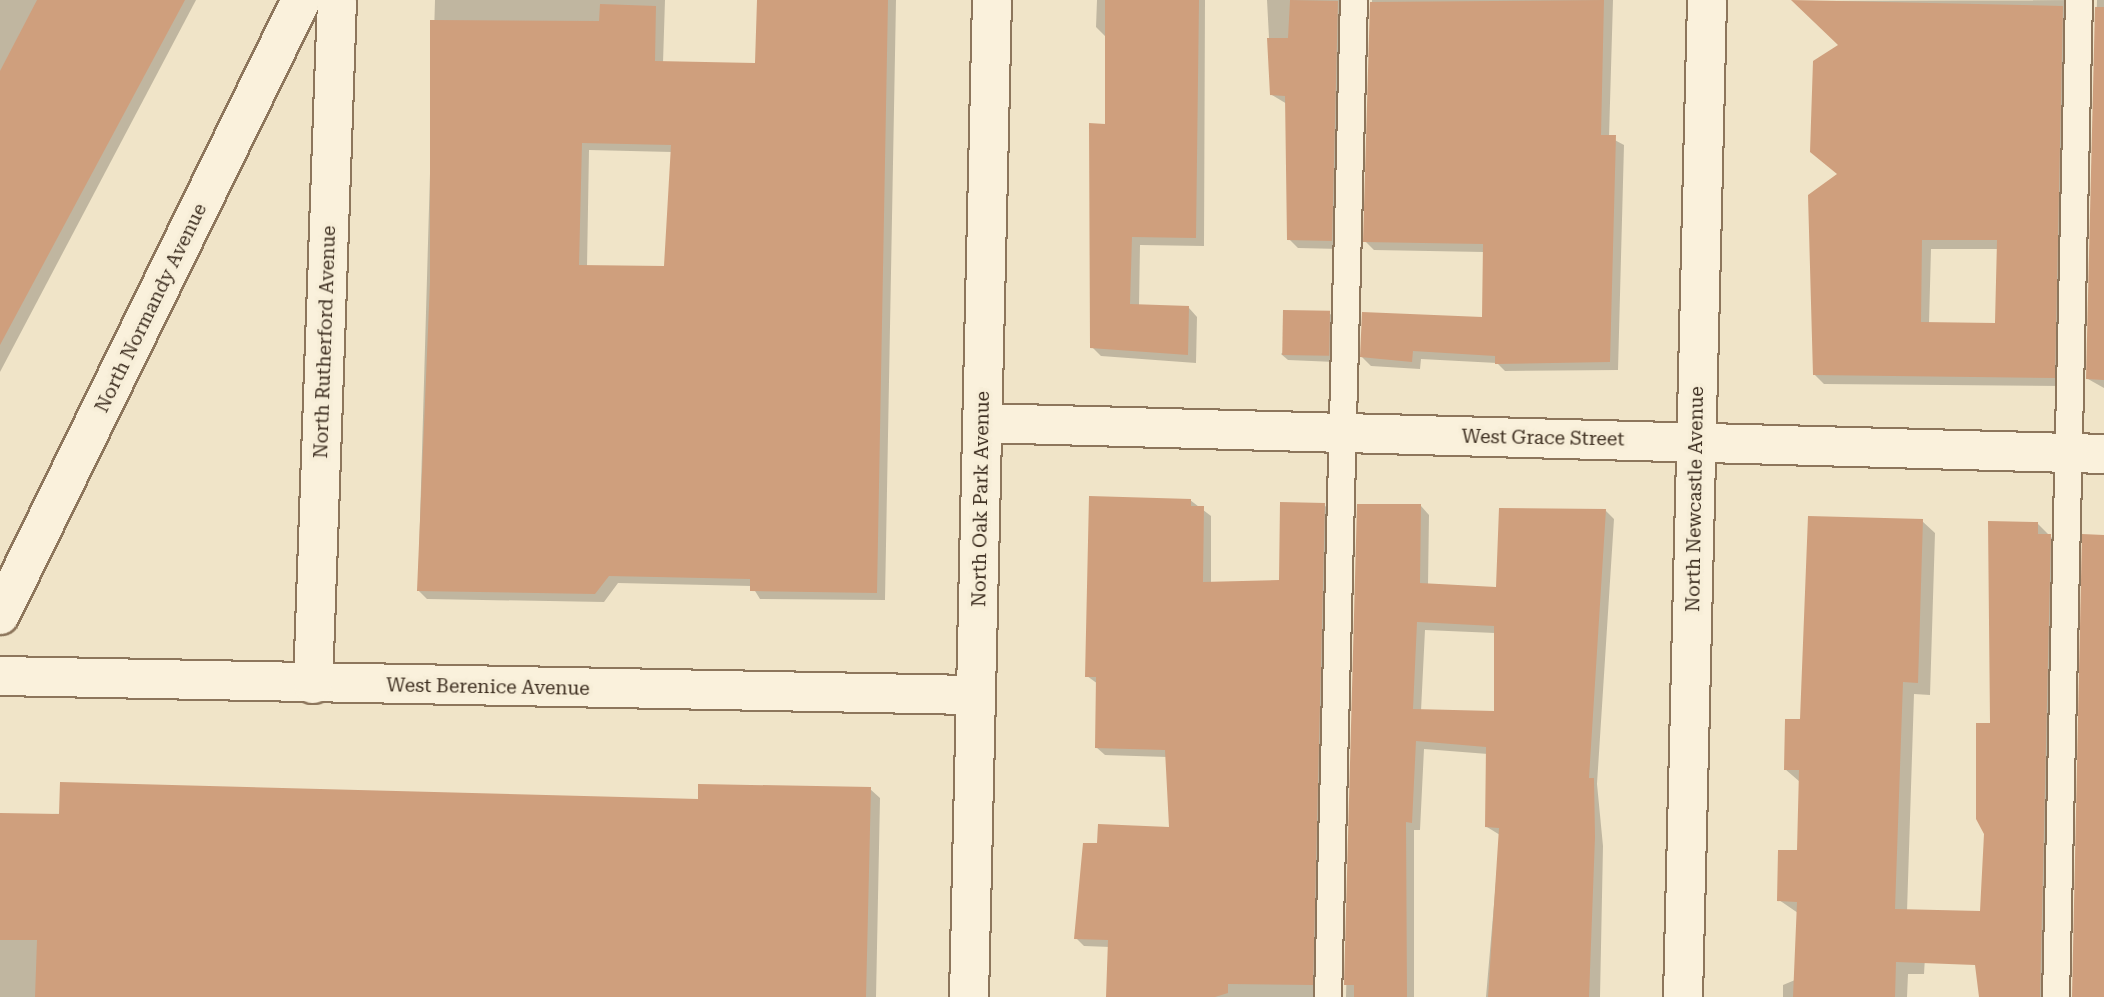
<!DOCTYPE html>
<html>
<head>
<meta charset="utf-8">
<style>
  body { margin:0 }
  #map { position:relative; width:2104px; height:997px; overflow:hidden; background:#f0e4c8; font-family:"Roboto Serif",serif }
  div>[style] { position:absolute }
  .shadow>* { inset:0; background:#0003 }
  .building>* { inset:0; background:#cf9f7d; transform-origin:0 0 }
  .roads { filter:drop-shadow(2px 0 #8d765c) drop-shadow(-2px 0 #8d765c) drop-shadow(0 2px #8d765c) drop-shadow(0 -2px #8d765c) }
  .lane>* { height:26px; margin:-13px; padding:0 13px; transform-origin:13px; border-radius:13px; background:#faf1dc }
  .street>* { height:38px; margin:-19px; padding:0 19px; transform-origin:19px; border-radius:19px; background:#faf1dc }
  .secondary>* { height:38px; margin:-19px; padding:0 19px; transform-origin:19px; border-radius:19px; background:#faf1dc }
  span { translate:-50% -50%; white-space:nowrap; text-align:center; line-height:1.15; -webkit-text-stroke:7px #f7eed8; paint-order:stroke }
  .street-label { font-size:19px; color:#3d2e20 }
</style>
</head>
<body>
<div id="map">
  <div class="shadow">
    <div style="clip-path:polygon(0 0,196px 0,0 372px)"></div>
    <div style="clip-path:polygon(evenodd,435px 0,665px 0,663px 63px,757px 65px,758px 0,896px 0,885px 600px,760px 599px,752px 586px,618px 583px,604px 602px,427px 599px,418px 590px,435px 0,589px 150px,672px 152px,666px 267px,587px 267px,589px 150px)"></div>
    <div style="clip-path:polygon(1097px 0,1205px 0,1204px 246px,1140px 245px,1139px 306px,1189px 308px,1197px 317px,1196px 363px,1101px 356px,1092px 347px,1107px 125px,1105px 36px,1096px 27px)"></div>
    <div style="clip-path:polygon(1267px 0,1355px 0,1340px 249px,1298px 248px,1289px 239px,1287px 104px,1272px 95px)"></div>
    <div style="clip-path:polygon(1372px 0,1613px 0,1609px 137px,1624px 145px,1618px 370px,1505px 371px,1497px 363px,1421px 359px,1420px 369px,1371px 366px,1362px 357px,1484px 318px,1484px 252px,1374px 250px,1365px 241px)"></div>
    <div style="clip-path:polygon(evenodd,2077px 0,2063px 386px,1824px 384px,1814px 374px,1839px 175px,1840px 45px,1816px 1px,2077px 0,1931px 249px,1998px 249px,1997px 325px,1929px 324px,1931px 249px)"></div>
    <div style="clip-path:polygon(2097px 0,2104px 0,2104px 388px,2088px 379px)"></div>
    <div style="clip-path:polygon(1329px 313px,1336px 319px,1335px 362px,1288px 360px,1281px 354px)"></div>
    <div style="clip-path:polygon(1190px 500px,1211px 516px,1211px 584px,1280px 582px,1324px 505px,1333px 513px,1320px 997px,1109px 997px,1110px 947px,1084px 946px,1076px 938px,1098px 845px,1171px 829px,1167px 757px,1105px 755px,1096px 747px,1098px 684px,1087px 676px)"></div>
    <div style="clip-path:polygon(evenodd,1358px 506px,1421px 506px,1429px 515px,1428px 585px,1498px 588px,1605px 510px,1614px 519px,1597px 784px,1603px 846px,1600px 997px,1486px 997px,1500px 835px,1487px 827px,1488px 754px,1424px 749px,1420px 830px,1414px 830px,1414px 997px,1346px 997px,1358px 506px,1425px 630px,1495px 633px,1496px 713px,1421px 711px,1425px 630px)"></div>
    <div style="clip-path:polygon(1922px 521px,1935px 533px,1930px 695px,1914px 694px,1907px 912px,1927px 924px,1924px 974px,1908px 974px,1907px 997px,1783px 997px,1783px 985px,1795px 980px,1798px 913px,1779px 900px,1799px 852px,1800px 782px,1785px 769px,1802px 721px)"></div>
    <div style="clip-path:polygon(2037px 523px,2059px 545px,2049px 997px,1980px 997px,1991px 725px)"></div>
    <div style="clip-path:polygon(870px 789px,880px 798px,876px 997px,0 997px,0 815px,700px 801px)"></div>
  </div>
  <div class="building">
    <div style="clip-path:polygon(37px 0,185px 0,0 345px,0 71px)"></div>
    <div style="clip-path:polygon(evenodd,757px 0,888px 0,877px 593px,750px 591px,750px 579px,609px 576px,595px 594px,417px 591px,430px 282px,430px 20px,599px 21px,600px 4px,656px 6px,655px 61px,755px 63px,757px 0,582px 143px,671px 145px,664px 266px,579px 265px,582px 143px)"></div>
    <div style="clip-path:polygon(1105px 0,1199px 0,1196px 238px,1132px 237px,1130px 304px,1189px 306px,1188px 355px,1090px 348px,1089px 123px,1105px 124px)"></div>
    <div style="clip-path:polygon(1290px 0,1338px 1px,1332px 241px,1287px 240px,1285px 96px,1270px 95px,1267px 38px,1288px 38px)"></div>
    <div style="clip-path:polygon(1604px 0,1601px 135px,1616px 135px,1610px 362px,1495px 364px,1495px 356px,1413px 351px,1412px 362px,1360px 357px,1362px 312px,1482px 317px,1483px 244px,1363px 242px,1370px 2px)"></div>
    <div style="clip-path:polygon(evenodd,1791px 0,2063px 6px,2055px 378px,1813px 375px,1808px 195px,1837px 174px,1810px 152px,1813px 61px,1838px 45px,1791px 0,1922px 240px,1997px 240px,1995px 323px,1921px 322px,1922px 240px)"></div>
    <div style="clip-path:polygon(2095px 7px,2104px 7px,2104px 380px,2086px 379px)"></div>
    <div style="left:1283px;top:310px;width:47px;height:45px;rotate:1deg"></div>
    <div style="clip-path:polygon(1089px 496px,1191px 499px,1191px 506px,1204px 506px,1203px 582px,1279px 580px,1280px 502px,1325px 503px,1313px 985px,1228px 984px,1228px 993px,1215px 997px,1106px 997px,1108px 940px,1074px 939px,1083px 843px,1097px 843px,1098px 824px,1169px 827px,1165px 750px,1095px 748px,1096px 677px,1085px 677px)"></div>
    <div style="clip-path:polygon(evenodd,1357px 504px,1421px 504px,1420px 583px,1496px 587px,1499px 508px,1606px 509px,1589px 778px,1594px 778px,1595px 837px,1589px 997px,1488px 997px,1499px 828px,1485px 827px,1486px 747px,1416px 741px,1412px 823px,1406px 822px,1407px 997px,1354px 997px,1354px 985px,1344px 985px,1357px 504px,1417px 622px,1494px 626px,1494px 711px,1413px 709px,1417px 622px)"></div>
    <div style="clip-path:polygon(1808px 516px,1923px 519px,1918px 683px,1903px 682px,1895px 909px,1980px 911px,1984px 834px,1976px 819px,1976px 723px,1990px 723px,1988px 521px,2038px 522px,2038px 534px,2051px 534px,2040px 997px,1979px 997px,1975px 965px,1896px 962px,1895px 997px,1793px 997px,1797px 902px,1777px 901px,1778px 850px,1797px 850px,1799px 770px,1784px 770px,1785px 719px,1800px 719px)"></div>
    <div style="clip-path:polygon(2082px 534px,2104px 535px,2104px 997px,2072px 997px)"></div>
    <div style="clip-path:polygon(60px 782px,698px 799px,698px 784px,871px 787px,866px 997px,35px 997px,37px 940px,0 940px,0 813px,59px 814px)"></div>
  </div>
  <div class="roads">
    <div class="lane">
      <div style="left:1328px;top:997px;width:997px;rotate:-88.51deg"></div>
      <div style="left:2056px;top:997px;width:997px;rotate:-88.68deg"></div>
    </div>
    <div class="street">
      <div style="left:982px;top:423px;width:1122px;rotate:1.58deg"></div>
      <div style="left:0;top:615px;width:685px;rotate:-63.92deg"></div>
      <div style="left:0;top:676px;width:976px;rotate:1.12deg"></div>
      <div style="left:313px;top:684px;width:684px;rotate:-87.99deg"></div>
      <div style="left:1683px;top:997px;width:997px;rotate:-88.62deg"></div>
    </div>
    <div class="secondary">
      <div style="left:969px;top:997px;width:997px;rotate:-88.68deg"></div>
    </div>
  </div>
  <div class="street-label">
    <span style="left:151px;top:308px;rotate:-64deg">North Normandy Avenue</span>
    <span style="left:325px;top:342px;rotate:-88deg">North Rutherford Avenue</span>
    <span style="left:1543px;top:438px;rotate:1deg">West Grace Street</span>
    <span style="left:981px;top:499px;rotate:-89deg">North Oak Park Avenue</span>
    <span style="left:1695px;top:499px;rotate:-89deg">North Newcastle Avenue</span>
    <span style="left:488px;top:687px;rotate:1deg">West Berenice Avenue</span>
  </div>
</div>
</body>
</html>
